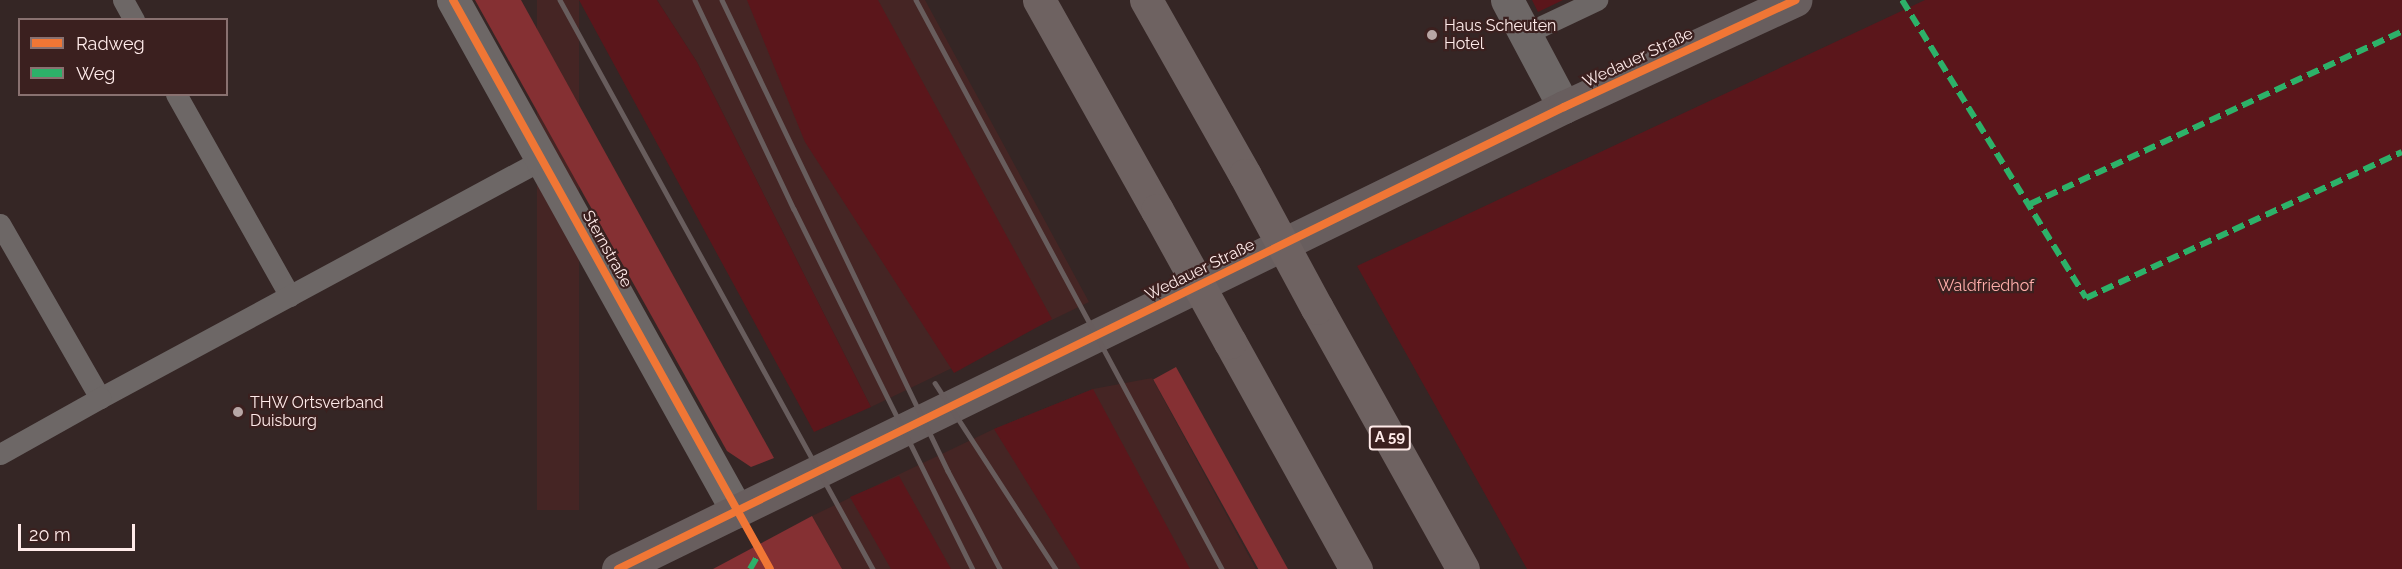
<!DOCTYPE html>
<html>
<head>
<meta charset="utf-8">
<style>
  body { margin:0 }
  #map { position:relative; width:2402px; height:569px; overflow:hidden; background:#352625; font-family:Raleway,sans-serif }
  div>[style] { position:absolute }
  .built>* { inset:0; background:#452524; transform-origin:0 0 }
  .green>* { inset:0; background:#5b161b }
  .forest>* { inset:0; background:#853033; transform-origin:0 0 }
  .lane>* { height:21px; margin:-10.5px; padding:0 10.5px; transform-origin:10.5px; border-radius:10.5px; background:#6d6766 }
  .street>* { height:33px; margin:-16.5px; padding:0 16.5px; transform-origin:16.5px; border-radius:16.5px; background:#6d6766 }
  .secondary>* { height:33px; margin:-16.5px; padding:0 16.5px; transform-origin:16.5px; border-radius:16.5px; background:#685e5e }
  .highway>* { height:33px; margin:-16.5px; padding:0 16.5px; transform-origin:16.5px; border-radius:16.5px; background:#6e6261 }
  .rail>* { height:4.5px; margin:-2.25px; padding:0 2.25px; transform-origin:2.25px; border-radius:2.25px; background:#685d5d }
  .highway-bridge>* { height:33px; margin:-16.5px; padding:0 16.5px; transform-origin:16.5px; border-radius:16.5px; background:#6e6261 }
  .quiet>* { height:6px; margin-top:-3px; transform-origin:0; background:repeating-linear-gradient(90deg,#2db169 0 12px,transparent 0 18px) }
  .cycleway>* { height:8px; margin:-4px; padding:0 4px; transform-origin:4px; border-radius:4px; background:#f07635 }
  .dots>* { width:16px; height:16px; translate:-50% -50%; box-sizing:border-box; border:3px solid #3b201f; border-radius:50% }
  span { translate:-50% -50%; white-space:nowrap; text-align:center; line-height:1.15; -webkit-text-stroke:4.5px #3b201f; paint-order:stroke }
  .shield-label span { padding:2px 4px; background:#3b201f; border:2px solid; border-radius:4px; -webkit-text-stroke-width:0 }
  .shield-label { font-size:15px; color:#ffebea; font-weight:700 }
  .poi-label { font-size:16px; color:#ffebea }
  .left { translate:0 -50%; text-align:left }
  .street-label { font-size:16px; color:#ffebea }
  .park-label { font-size:16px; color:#ffaeab }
  .legend { position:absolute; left:18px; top:18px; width:210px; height:78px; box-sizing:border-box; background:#3b201f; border:2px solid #897170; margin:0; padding:8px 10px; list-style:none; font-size:18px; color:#ffebea }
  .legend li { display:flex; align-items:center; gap:12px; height:30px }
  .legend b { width:30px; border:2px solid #897170 }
  .scale { position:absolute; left:18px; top:524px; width:117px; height:27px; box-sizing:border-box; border:3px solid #ffebea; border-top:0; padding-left:8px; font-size:18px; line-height:21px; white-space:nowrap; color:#ffebea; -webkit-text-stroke:4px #3b201f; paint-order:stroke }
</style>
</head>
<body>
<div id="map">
  <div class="built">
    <div style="left:537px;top:0;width:42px;height:510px"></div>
    <div style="clip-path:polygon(657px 0,925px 0,1089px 302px,871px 407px,697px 62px)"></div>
    <div style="clip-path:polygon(1152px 378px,1256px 569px,842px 569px,812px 516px,994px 429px,1093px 389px)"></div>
  </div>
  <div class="green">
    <div style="clip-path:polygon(579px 0,657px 0,697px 62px,871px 407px,814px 432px)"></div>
    <div style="clip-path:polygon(747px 0,878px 0,1052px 319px,954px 373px,805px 142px)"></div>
    <div style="clip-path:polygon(1532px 0,1563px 0,1538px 12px)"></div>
    <div style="clip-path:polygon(1925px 0,2402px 0,2402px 569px,1527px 569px,1357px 266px)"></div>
    <div style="clip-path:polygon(1093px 389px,1190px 569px,1081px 569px,994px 429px)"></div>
    <div style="clip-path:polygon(899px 476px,951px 569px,891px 569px,850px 497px)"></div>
  </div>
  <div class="forest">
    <div style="clip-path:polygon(475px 0,521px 0,774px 458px,751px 467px,727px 451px)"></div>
    <div style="left:1176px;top:367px;width:231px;height:26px;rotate:61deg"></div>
    <div style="clip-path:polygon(812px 516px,842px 569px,713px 569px)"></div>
  </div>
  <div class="lane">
    <div style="left:123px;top:0;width:23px;rotate:61deg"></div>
    <div style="left:1525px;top:34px;width:80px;rotate:-25.3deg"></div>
    <div style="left:176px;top:94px;width:232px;rotate:60.6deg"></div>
    <div style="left:0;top:224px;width:201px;rotate:60.1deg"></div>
    <div style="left:100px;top:398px;width:503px;rotate:-28.35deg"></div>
    <div style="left:0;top:454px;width:115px;rotate:-29.2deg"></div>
  </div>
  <div class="street">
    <div style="left:453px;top:0;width:585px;rotate:60.94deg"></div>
    <div style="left:1507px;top:0;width:121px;rotate:62deg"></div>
  </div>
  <div class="secondary">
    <div style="left:618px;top:569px;width:1053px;rotate:-26.03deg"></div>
    <div style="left:1564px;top:107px;width:255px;rotate:-24.8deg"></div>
  </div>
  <div class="highway">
    <div style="left:1039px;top:0;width:241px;rotate:60.7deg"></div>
    <div style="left:1146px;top:0;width:201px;rotate:60.5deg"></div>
    <div style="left:1317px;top:308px;width:299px;rotate:60.8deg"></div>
    <div style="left:1230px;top:342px;width:260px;rotate:61deg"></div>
  </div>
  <div class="rail">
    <div style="left:560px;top:0;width:649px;rotate:61.19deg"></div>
    <div style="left:695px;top:0;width:231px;rotate:64.7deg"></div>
    <div style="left:794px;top:209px;width:402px;rotate:63.6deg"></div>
    <div style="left:722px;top:0;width:522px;rotate:64.37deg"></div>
    <div style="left:948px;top:471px;width:111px;rotate:62deg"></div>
    <div style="left:916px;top:0;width:646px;rotate:61.73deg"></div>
    <div style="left:935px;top:383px;width:222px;rotate:57deg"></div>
  </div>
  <div class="highway-bridge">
    <div style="left:1245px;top:175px;width:151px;rotate:61.6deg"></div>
    <div style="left:1157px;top:210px;width:151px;rotate:61.1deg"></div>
  </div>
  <div class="quiet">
    <div style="left:1902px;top:0;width:350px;rotate:58.3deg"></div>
    <div style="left:2086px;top:298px;width:348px;rotate:-24.8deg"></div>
    <div style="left:2030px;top:204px;width:410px;rotate:-24.9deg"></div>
    <div style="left:750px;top:569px;width:20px;rotate:-60deg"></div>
  </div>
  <div class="cycleway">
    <div style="left:453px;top:0;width:651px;rotate:60.88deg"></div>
    <div style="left:618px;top:569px;width:1053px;rotate:-26.03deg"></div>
    <div style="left:1564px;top:107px;width:255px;rotate:-24.8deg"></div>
  </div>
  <div class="dots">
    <div style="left:1432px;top:35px;background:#b8a6a5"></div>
    <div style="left:238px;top:412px;background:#b8a6a5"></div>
  </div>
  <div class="shield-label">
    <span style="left:1390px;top:438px">A 59</span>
  </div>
  <div class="poi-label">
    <span class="left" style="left:1444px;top:35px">Haus Scheuten<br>Hotel</span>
    <span class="left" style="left:250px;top:412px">THW Ortsverband<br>Duisburg</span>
  </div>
  <div class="street-label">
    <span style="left:1638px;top:58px;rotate:-25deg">Wedauer Straße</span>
    <span style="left:607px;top:249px;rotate:61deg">Sternstraße</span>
    <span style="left:1200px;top:270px;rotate:-26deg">Wedauer Straße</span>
  </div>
  <div class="park-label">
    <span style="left:1986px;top:286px">Waldfriedhof</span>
  </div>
  <ul class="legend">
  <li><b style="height:8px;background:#f07635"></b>Radweg</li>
  <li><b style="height:8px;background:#2db169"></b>Weg</li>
  </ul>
  <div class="scale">20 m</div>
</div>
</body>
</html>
